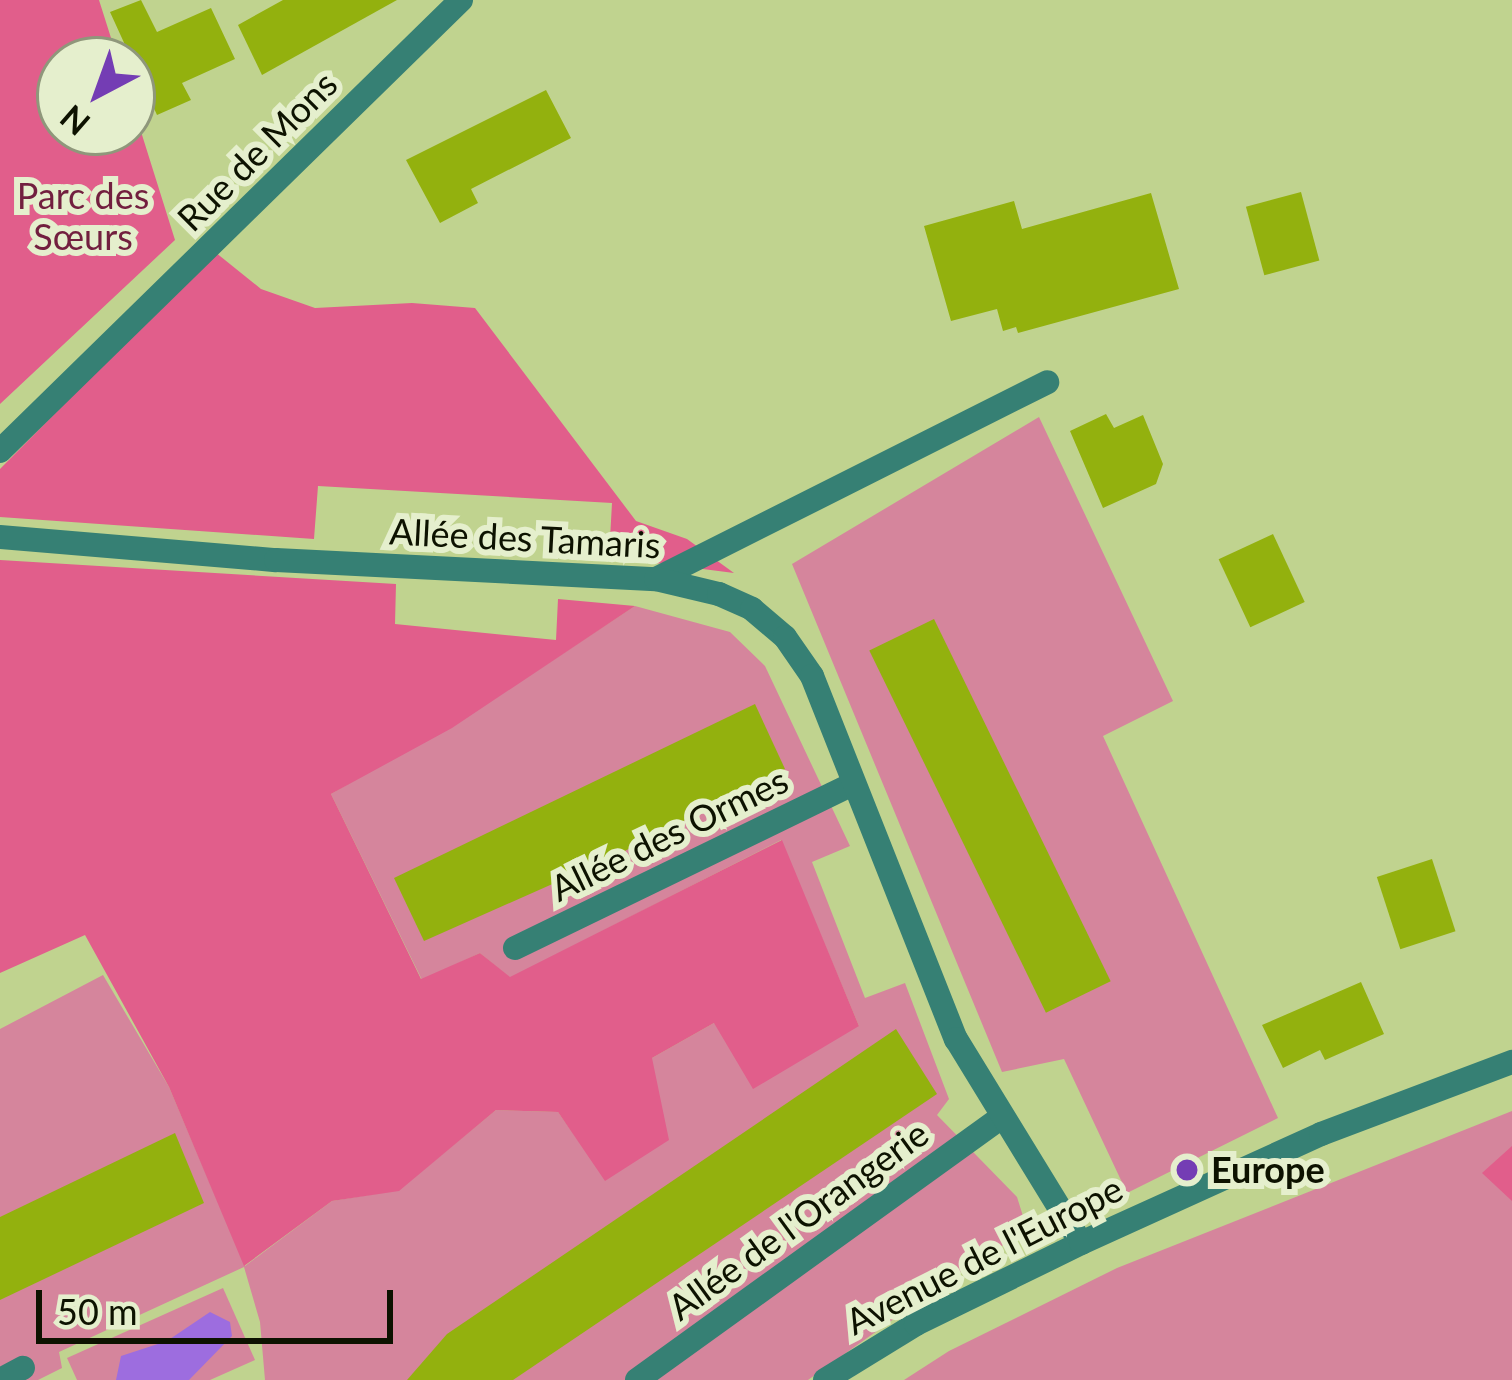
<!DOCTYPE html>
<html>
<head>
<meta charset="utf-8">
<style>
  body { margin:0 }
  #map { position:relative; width:1512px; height:1380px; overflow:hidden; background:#c0d38f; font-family:Lato,sans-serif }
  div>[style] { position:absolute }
  .green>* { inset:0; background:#d5859c }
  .forest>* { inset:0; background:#e15e8b }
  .water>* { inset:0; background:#9d6ddf }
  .building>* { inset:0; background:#93b10e; transform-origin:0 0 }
  .service>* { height:24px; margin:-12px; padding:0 12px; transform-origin:12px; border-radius:12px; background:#368074 }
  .minor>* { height:24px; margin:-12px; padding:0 12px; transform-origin:12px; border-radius:12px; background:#368074 }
  .dots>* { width:33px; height:33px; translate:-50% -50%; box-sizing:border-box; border:6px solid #e5efcd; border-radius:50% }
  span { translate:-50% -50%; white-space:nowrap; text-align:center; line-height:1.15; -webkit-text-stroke:12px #e5efcd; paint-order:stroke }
  .street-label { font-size:36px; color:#0d1200 }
  .park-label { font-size:36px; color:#721f3f }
  .poi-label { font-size:36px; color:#0d1200; font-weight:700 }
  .left { translate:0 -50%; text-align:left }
  .north { position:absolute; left:36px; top:36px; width:120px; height:120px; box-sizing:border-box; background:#e5efcd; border:3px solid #8f977b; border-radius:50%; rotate:221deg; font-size:33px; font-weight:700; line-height:48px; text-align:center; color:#0d1200 }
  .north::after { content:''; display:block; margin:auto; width:42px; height:54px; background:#743db4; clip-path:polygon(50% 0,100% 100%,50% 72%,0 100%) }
  .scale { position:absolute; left:36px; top:1290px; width:357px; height:54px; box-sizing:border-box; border:6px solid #0d1200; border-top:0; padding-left:15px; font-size:36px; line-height:42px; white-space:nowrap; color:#0d1200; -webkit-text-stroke:9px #e5efcd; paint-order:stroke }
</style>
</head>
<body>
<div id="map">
  <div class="green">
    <div style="clip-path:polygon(1039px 417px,1173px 701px,1103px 736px,1278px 1118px,1127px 1193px,1064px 1059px,1002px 1072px,792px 564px)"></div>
    <div style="clip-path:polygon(635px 606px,730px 632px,765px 666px,850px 846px,812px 862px,865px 998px,905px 983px,949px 1099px,937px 1115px,1017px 1197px,1028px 1232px,981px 1257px,808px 1380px,265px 1380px,260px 1322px,244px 1267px,59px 1352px,62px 1368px,38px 1380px,0 1380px,0 1029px,103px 975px,169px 1087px,245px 1266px,332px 1201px,399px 1190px,496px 1110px,558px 1112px,606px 1180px,652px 1058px,714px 1023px,859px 1026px,781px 840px,510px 978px,480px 953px,422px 980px,331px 794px,479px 709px)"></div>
    <div style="clip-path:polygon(1512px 1111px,1512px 1380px,904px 1380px,949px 1351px,1117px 1268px)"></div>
    <div style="clip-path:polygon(223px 1288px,255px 1360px,210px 1380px,77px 1380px,67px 1358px)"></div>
  </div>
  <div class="forest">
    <div style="clip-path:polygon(0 0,99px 0,118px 60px,60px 60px,60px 132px,132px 132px,132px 103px,175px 240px,0 404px)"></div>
    <div style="clip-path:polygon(215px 252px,261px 289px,315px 308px,412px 303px,475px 308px,636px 521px,687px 539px,734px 573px,609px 557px,612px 503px,318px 486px,314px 539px,0 517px,0 469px)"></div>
    <div style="clip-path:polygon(0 560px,396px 584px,395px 624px,556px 640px,558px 599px,635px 606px,452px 728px,331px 794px,421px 979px,480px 953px,510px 977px,782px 840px,859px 1026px,753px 1089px,714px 1023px,652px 1058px,669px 1140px,605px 1181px,558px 1112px,496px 1110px,399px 1191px,332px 1201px,244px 1266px,169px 1087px,85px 935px,0 973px)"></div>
    <div style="clip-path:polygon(1512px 1146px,1512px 1201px,1482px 1173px)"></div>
  </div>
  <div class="water">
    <div style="clip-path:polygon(210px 1312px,230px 1322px,232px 1336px,189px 1380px,116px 1380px,121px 1356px,167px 1341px)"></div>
  </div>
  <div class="building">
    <div style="clip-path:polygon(141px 0,157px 32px,211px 8px,235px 59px,182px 83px,191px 100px,157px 115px,110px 12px)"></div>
    <div style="clip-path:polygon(283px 0,397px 0,262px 75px,238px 25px)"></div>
    <div style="clip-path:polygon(546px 90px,571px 138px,471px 189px,478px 203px,440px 223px,406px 160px)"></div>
    <div style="left:1301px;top:192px;width:71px;height:57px;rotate:75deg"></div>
    <div style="clip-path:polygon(1151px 193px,1179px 289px,1018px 333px,1016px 327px,1003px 331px,997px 309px,951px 321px,924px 226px,1014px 201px,1022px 229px)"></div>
    <div style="clip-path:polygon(1106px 414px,1114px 428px,1143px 415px,1163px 464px,1156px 484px,1103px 508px,1070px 431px)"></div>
    <div style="left:1273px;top:534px;width:75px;height:60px;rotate:65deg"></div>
    <div style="left:934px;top:619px;width:403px;height:72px;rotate:64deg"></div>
    <div style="clip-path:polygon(755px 704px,785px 769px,611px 858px,424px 941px,394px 878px)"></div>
    <div style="left:1432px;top:859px;width:76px;height:58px;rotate:72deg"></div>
    <div style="clip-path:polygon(1361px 982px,1384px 1034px,1325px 1060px,1320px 1050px,1283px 1068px,1262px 1025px)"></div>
    <div style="clip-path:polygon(896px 1029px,937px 1094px,513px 1380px,407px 1380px,447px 1334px)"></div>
    <div style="clip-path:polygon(175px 1133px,204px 1203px,0 1300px,0 1217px)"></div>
  </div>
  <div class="service">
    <div style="left:656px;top:579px;width:438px;rotate:-26.7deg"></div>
    <div style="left:515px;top:948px;width:376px;rotate:-25.9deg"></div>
    <div style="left:0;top:1380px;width:26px;rotate:-28deg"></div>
    <div style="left:637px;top:1380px;width:448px;rotate:-35.8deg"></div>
  </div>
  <div class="minor">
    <div style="left:0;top:451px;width:645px;rotate:-44.37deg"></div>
    <div style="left:0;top:537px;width:277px;rotate:4.8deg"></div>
    <div style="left:276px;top:560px;width:380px;rotate:2.9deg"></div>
    <div style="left:656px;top:579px;width:65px;rotate:13.4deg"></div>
    <div style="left:719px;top:594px;width:36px;rotate:24deg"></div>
    <div style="left:752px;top:609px;width:43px;rotate:40.3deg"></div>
    <div style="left:785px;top:637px;width:47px;rotate:55.3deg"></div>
    <div style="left:812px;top:676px;width:391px;rotate:68.4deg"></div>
    <div style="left:956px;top:1039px;width:239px;rotate:58.5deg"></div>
    <div style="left:825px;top:1380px;width:107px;rotate:-31.6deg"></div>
    <div style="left:916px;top:1324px;width:184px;rotate:-26.1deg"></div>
    <div style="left:1081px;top:1243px;width:264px;rotate:-24.4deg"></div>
    <div style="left:1321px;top:1134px;width:204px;rotate:-20.7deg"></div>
  </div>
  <div class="dots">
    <div style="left:1187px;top:1170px;background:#743db4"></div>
  </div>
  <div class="street-label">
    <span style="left:257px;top:151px;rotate:-45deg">Rue de Mons</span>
    <span style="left:525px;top:538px;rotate:3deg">Allée des Tamaris</span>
    <span style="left:669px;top:834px;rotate:-26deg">Allée des Ormes</span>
    <span style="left:798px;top:1220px;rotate:-36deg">Allée de l'Orangerie</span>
    <span style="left:984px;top:1255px;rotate:-27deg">Avenue de l'Europe</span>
  </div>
  <div class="park-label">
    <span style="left:83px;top:216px">Parc des<br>Sœurs</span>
  </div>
  <div class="poi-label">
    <span class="left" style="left:1211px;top:1170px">Europe</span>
  </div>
  <div class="north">N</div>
  <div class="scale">50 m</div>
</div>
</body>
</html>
